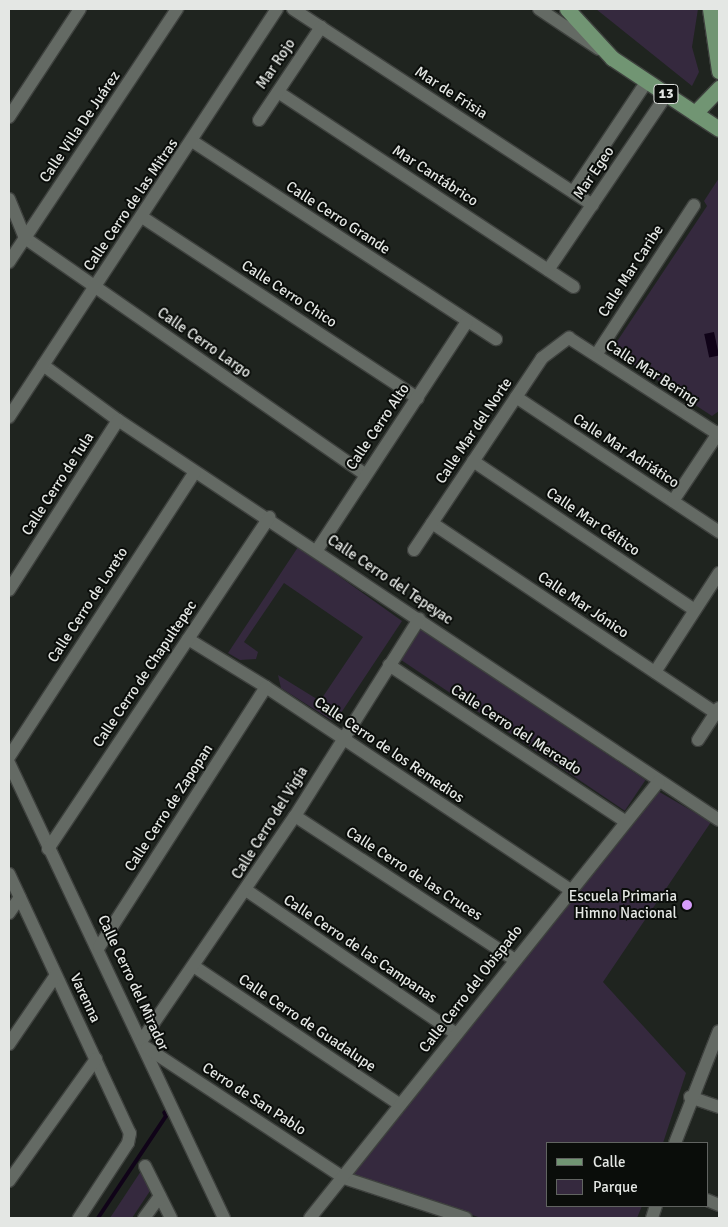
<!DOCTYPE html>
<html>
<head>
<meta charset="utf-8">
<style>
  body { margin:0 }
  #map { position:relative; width:728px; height:1227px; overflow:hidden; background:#1f241f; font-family:Signika,sans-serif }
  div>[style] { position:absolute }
  .green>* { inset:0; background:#35293e; transform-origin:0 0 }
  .water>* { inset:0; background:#100318; transform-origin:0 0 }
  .stream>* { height:4px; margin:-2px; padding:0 2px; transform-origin:2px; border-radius:2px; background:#100318 }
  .roads { filter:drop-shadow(1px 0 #3e413e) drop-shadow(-1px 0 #3e413e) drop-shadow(0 1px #3e413e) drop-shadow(0 -1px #3e413e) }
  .minor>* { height:12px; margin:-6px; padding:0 6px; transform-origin:6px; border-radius:6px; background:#646a64 }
  .major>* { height:15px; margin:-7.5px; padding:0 7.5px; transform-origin:7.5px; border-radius:7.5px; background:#719573 }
  .dots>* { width:14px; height:14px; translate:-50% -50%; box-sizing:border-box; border:2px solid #0a0d0a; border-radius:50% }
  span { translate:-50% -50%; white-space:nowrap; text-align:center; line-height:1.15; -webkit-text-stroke:4px #0a0d0a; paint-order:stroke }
  .shield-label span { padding:1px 4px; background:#0a0d0a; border:1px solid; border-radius:4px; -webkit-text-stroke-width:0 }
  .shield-label { font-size:14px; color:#e4e7e4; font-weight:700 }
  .street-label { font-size:15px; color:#e4e7e4 }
  .poi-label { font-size:15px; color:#e4e7e4 }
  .right { translate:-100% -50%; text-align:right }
  .frame { position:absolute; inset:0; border:10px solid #e4e7e4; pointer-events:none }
  .legend { position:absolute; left:546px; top:1142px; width:162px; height:65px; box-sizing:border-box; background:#0a0d0a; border:1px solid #616461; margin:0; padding:6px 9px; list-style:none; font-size:15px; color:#e4e7e4 }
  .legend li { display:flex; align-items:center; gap:10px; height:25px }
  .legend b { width:25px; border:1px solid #616461 }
</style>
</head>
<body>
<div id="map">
  <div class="green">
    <div style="clip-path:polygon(596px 9px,698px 9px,692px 47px,699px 72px,692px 86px)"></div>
    <div style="clip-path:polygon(719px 178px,719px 411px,712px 416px,619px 355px,616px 343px,707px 206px,704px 201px)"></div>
    <div style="clip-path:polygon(298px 547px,402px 621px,337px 719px,331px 720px,281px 688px,278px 675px,320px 701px,363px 637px,284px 583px,244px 642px,258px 652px,256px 659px,240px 660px,228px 653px)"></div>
    <div style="left:420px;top:628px;width:272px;height:37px;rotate:34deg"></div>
    <div style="clip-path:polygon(656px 790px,711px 822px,603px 982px,686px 1073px,663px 1143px,547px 1143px,547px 1206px,642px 1206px,637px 1218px,481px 1218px,347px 1173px)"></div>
    <div style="clip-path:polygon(141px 1171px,150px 1191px,132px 1218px,110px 1218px)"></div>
  </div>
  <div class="water">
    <div style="left:714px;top:332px;width:24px;height:10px;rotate:78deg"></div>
  </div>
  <div class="stream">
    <div style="left:98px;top:1218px;width:123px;rotate:-56.3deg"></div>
    <div style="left:166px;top:1116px;width:4px;rotate:-117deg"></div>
  </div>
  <div class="roads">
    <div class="minor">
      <div style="left:293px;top:9px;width:358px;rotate:33.2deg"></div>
      <div style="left:539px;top:9px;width:72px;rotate:33.7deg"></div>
      <div style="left:278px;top:92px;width:354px;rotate:33.4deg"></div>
      <div style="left:9px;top:117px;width:129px;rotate:-56.7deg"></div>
      <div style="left:259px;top:120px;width:112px;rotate:-56.3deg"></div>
      <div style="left:192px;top:141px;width:363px;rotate:33.1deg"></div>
      <div style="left:573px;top:192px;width:133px;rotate:-56.3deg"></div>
      <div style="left:9px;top:199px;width:42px;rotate:67.7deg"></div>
      <div style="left:25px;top:238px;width:414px;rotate:34.8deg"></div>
      <div style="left:142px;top:217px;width:330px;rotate:33.3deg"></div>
      <div style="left:9px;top:262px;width:304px;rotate:-56.4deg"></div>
      <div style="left:548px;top:270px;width:212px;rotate:-55.9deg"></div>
      <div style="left:596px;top:355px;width:179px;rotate:-56.8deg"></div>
      <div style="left:43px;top:365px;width:93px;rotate:36.3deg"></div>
      <div style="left:118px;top:420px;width:722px;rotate:33.65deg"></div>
      <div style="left:516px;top:397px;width:244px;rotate:33.6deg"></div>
      <div style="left:9px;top:417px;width:488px;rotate:-56.7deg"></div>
      <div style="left:473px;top:461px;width:267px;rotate:33.9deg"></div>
      <div style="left:673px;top:501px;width:83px;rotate:-56.3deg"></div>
      <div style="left:432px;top:523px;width:342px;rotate:33.8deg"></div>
      <div style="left:317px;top:550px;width:273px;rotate:-56.7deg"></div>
      <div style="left:414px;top:550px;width:231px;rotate:-56.3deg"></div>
      <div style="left:542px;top:358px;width:34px;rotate:-37deg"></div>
      <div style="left:569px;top:338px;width:177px;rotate:32.8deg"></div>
      <div style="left:9px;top:590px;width:202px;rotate:-57.3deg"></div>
      <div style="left:188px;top:639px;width:92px;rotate:31.6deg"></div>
      <div style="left:266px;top:687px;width:366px;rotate:33.7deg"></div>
      <div style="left:389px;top:665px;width:284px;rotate:33.5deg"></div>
      <div style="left:655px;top:672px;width:118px;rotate:-57.1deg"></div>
      <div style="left:698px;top:740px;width:38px;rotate:-57deg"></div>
      <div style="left:9px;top:757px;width:340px;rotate:-56.9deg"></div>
      <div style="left:9px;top:763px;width:503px;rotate:64.71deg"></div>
      <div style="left:295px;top:816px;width:263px;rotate:33.2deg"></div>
      <div style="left:48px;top:849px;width:399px;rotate:-56.3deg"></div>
      <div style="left:9px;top:874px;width:286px;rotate:65deg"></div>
      <div style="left:130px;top:1133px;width:10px;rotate:101deg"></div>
      <div style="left:128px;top:1143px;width:90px;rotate:123.2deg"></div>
      <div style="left:246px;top:890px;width:255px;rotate:34.4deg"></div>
      <div style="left:9px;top:913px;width:19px;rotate:-55deg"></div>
      <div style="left:99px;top:947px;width:309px;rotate:-57.3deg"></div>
      <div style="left:195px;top:967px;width:247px;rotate:33.9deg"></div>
      <div style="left:142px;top:1040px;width:271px;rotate:-55.7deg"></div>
      <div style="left:295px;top:816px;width:233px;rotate:-57.8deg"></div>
      <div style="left:9px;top:1044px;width:83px;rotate:-55.7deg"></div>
      <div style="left:147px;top:1048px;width:236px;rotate:33.4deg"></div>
      <div style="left:344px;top:1178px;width:128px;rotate:18.2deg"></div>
      <div style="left:690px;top:1097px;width:31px;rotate:19deg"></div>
      <div style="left:675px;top:1143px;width:120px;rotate:-68.6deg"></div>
      <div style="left:145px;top:1166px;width:58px;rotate:63.4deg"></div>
      <div style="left:9px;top:1181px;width:150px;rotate:-54.5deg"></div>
      <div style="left:707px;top:1200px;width:13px;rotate:23deg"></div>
      <div style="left:144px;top:1218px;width:27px;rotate:-54deg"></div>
      <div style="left:310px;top:1218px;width:559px;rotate:-51.39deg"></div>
      <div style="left:652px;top:1218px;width:13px;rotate:-72deg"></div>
    </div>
    <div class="major">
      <div style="left:567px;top:9px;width:67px;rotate:47.4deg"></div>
      <div style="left:612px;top:58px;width:128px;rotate:33.6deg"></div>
      <div style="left:710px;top:9px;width:63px;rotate:81.7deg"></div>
      <div style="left:695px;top:113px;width:35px;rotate:-46deg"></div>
    </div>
  </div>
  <div class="dots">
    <div style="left:687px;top:905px;background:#d59bfa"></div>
  </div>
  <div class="shield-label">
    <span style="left:666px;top:94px">13</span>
  </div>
  <div class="street-label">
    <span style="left:276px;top:64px;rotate:-56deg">Mar Rojo</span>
    <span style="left:451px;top:93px;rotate:33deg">Mar de Frisia</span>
    <span style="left:80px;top:127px;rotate:-56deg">Calle Villa De Juárez</span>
    <span style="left:594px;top:173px;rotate:-56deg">Mar Egeo</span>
    <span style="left:435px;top:176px;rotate:33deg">Mar Cantábrico</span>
    <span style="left:131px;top:205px;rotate:-56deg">Calle Cerro de las Mitras</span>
    <span style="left:338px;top:218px;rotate:33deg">Calle Cerro Grande</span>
    <span style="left:631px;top:271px;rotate:-57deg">Calle Mar Caribe</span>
    <span style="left:289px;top:294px;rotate:33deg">Calle Cerro Chico</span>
    <span style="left:204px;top:343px;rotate:35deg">Calle Cerro Largo</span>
    <span style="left:652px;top:373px;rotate:33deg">Calle Mar Bering</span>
    <span style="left:378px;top:427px;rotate:-56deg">Calle Cerro Alto</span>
    <span style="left:474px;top:431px;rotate:-56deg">Calle Mar del Norte</span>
    <span style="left:626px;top:451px;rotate:33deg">Calle Mar Adriático</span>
    <span style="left:58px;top:484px;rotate:-57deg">Calle Cerro de Tula</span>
    <span style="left:593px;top:522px;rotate:34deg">Calle Mar Céltico</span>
    <span style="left:390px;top:580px;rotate:34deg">Calle Cerro del Tepeyac</span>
    <span style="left:88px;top:605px;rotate:-57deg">Calle Cerro de Loreto</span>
    <span style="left:583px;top:605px;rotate:34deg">Calle Mar Jónico</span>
    <span style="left:145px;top:674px;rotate:-56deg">Calle Cerro de Chapultepec</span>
    <span style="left:516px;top:730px;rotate:33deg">Calle Cerro del Mercado</span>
    <span style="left:389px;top:750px;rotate:34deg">Calle Cerro de los Remedios</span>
    <span style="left:169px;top:808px;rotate:-57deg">Calle Cerro de Zapopan</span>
    <span style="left:270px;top:823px;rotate:-58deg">Calle Cerro del Vigía</span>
    <span style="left:414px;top:874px;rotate:33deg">Calle Cerro de las Cruces</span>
    <span style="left:360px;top:949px;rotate:34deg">Calle Cerro de las Campanas</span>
    <span style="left:133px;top:983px;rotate:65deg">Calle Cerro del Mirador</span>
    <span style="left:471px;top:989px;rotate:-52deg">Calle Cerro del Obispado</span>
    <span style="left:85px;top:998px;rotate:65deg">Varenna</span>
    <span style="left:307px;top:1023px;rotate:34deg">Calle Cerro de Guadalupe</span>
    <span style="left:254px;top:1099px;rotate:33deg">Cerro de San Pablo</span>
  </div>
  <div class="poi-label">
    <span class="right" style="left:677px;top:905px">Escuela Primaria<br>Himno Nacional</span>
  </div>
  <div class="frame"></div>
  <ul class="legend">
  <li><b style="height:6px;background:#719573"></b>Calle</li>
  <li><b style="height:14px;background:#35293e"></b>Parque</li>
  </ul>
</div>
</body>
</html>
